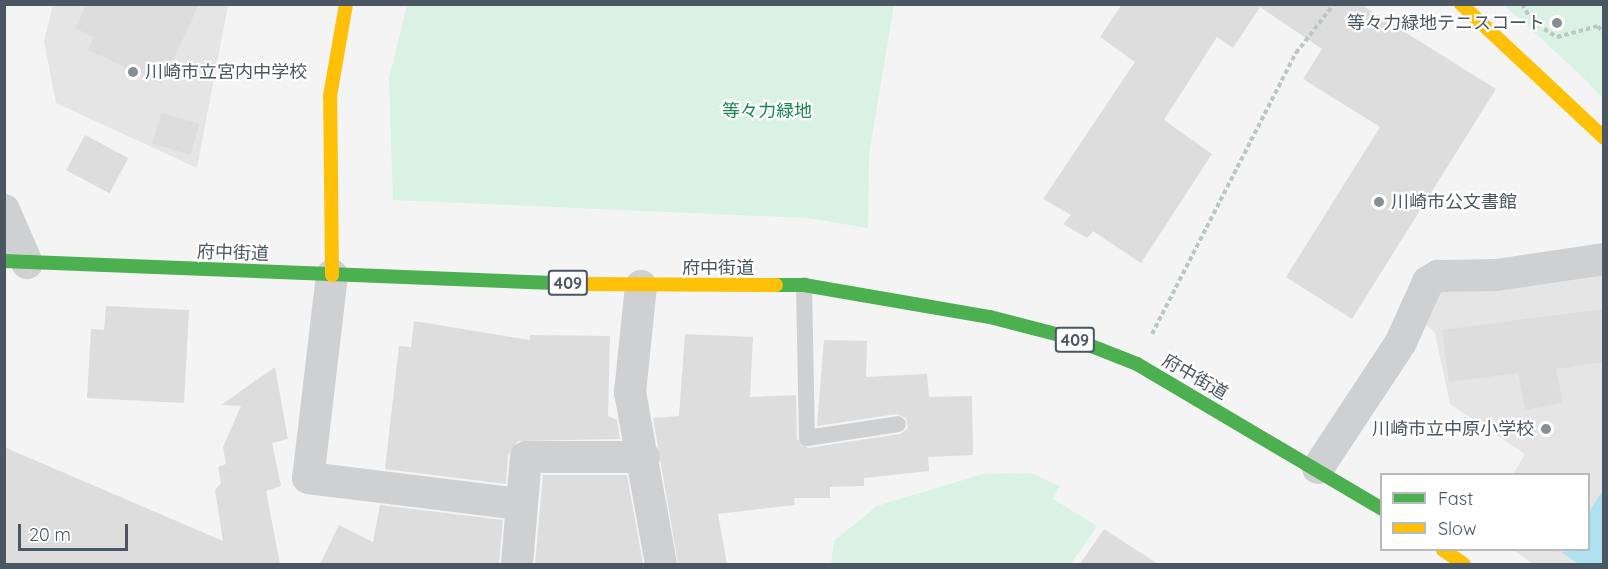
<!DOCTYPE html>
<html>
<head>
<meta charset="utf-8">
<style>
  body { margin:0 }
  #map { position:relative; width:1608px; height:569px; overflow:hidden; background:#f4f4f4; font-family:Quicksand,"Noto Sans JP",sans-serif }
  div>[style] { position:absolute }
  .education>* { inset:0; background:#e6e5e6 }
  .green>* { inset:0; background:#d9f2e3 }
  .water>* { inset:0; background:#aee2f0 }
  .building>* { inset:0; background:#ddddde; transform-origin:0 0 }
  .path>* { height:4px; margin-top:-2px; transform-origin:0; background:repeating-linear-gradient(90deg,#bcc7c4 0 4.5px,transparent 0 7.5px) }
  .lane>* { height:16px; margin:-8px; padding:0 8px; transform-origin:8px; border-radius:8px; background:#ced0d2 }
  .street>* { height:32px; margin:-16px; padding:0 16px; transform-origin:16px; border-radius:16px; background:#ced0d2 }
  .fast>* { height:14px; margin:-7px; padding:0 7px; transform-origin:7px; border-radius:7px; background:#4caf50 }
  .slow>* { height:14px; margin:-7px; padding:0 7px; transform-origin:7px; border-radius:7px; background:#ffc107 }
  .dots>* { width:16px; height:16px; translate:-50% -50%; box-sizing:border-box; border:3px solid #fff; border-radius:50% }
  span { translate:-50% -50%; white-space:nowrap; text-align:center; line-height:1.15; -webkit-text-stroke:4.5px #fff; paint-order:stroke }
  .shield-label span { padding:2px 4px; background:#fff; border:2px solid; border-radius:4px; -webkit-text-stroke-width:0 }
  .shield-label { font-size:16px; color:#4a5661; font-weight:700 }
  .poi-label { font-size:18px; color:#4a5661 }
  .right { translate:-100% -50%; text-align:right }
  .left { translate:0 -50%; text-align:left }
  .park-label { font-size:18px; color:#17864f }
  .street-label { font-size:18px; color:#4a5661 }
  .frame { position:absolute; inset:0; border:6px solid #4a5661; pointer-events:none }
  .legend { position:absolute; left:1380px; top:473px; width:210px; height:78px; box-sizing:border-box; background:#fff; border:2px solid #b7bbc0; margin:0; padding:8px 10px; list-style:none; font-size:18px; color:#4a5661 }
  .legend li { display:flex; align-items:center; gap:12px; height:30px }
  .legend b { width:30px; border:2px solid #b7bbc0 }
  .scale { position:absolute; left:18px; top:524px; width:110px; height:27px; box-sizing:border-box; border:3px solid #4a5661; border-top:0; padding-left:8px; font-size:18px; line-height:21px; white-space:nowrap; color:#4a5661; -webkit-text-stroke:4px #fff; paint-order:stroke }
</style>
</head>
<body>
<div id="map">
  <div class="education">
    <div style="clip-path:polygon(53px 5px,228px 5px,197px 168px,56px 103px,44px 41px)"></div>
    <div style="clip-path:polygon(1603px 272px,1603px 564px,1533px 564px,1513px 550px,1588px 550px,1588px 474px,1513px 474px,1525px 454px,1450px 404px,1435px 333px,1421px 320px,1435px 295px,1448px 288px)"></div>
  </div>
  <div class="green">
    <div style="clip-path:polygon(407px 5px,894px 5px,869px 155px,868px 228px,807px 218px,393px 200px,389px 79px)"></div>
    <div style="clip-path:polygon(1504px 5px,1603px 5px,1603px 99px,1583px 77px)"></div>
    <div style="clip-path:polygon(1031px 473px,1060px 486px,1053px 499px,1097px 526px,1071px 564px,831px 564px,834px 541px,877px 506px,983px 474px)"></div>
  </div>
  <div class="water">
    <div style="clip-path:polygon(1603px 490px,1603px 564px,1579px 564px,1561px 552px,1588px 550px,1589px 512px)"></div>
  </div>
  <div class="building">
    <div style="clip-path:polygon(86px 4px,199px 4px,162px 84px,88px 50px,93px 37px,75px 28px)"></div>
    <div style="clip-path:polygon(1122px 4px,1360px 4px,1496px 89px,1352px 319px,1286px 277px,1380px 127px,1303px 79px,1322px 49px,1260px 7px,1233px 48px,1217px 37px,1164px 120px,1212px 154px,1141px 263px,1093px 231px,1087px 238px,1063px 224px,1071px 215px,1043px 199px,1135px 62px,1100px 37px)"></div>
    <div style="left:161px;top:113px;width:40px;height:32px;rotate:16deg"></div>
    <div style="left:85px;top:135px;width:49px;height:40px;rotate:28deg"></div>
    <div style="clip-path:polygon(106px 306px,189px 310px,184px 403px,87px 398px,91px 329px,104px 330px)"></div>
    <div style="clip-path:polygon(1604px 309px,1604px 362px,1556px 369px,1563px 403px,1525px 410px,1518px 373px,1449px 382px,1442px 330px)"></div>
    <div style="clip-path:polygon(414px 321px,530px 340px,530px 335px,610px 336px,608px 416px,617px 420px,620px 439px,518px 441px,508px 455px,506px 484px,385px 469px,399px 346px,411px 347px)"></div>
    <div style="clip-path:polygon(685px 334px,753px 337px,750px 397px,796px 395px,797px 439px,808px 448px,900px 434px,908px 428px,906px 418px,897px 414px,817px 426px,824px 340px,867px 341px,866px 377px,927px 374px,929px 397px,972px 396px,973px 455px,928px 457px,929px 471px,864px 478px,864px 486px,830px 487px,830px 498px,794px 498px,795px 505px,718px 514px,727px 564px,678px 564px,653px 418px,679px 416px)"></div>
    <div style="clip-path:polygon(275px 367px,288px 439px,272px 443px,281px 486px,266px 491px,280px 564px,4px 564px,4px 447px,223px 541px,215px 490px,221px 483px,218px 467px,226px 464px,223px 447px,241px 406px,221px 405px)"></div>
    <div style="clip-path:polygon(543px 475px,627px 475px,643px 564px,535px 564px)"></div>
    <div style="clip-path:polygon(380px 505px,503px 520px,499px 564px,320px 564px,339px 525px,373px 542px)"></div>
    <div style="clip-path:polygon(1104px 529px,1158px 564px,1080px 564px)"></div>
  </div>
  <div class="path">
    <div style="left:1522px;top:4px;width:14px;rotate:60deg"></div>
    <div style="left:1544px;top:29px;width:15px;rotate:32deg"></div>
    <div style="left:1557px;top:37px;width:42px;rotate:-15deg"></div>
    <div style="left:1598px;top:26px;width:10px;rotate:53deg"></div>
    <div style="left:1152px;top:334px;width:316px;rotate:-62.9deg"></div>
    <div style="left:1296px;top:53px;width:62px;rotate:-52.2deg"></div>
  </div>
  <div class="lane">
    <div style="left:804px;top:285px;width:153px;rotate:88.9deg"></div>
    <div style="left:807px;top:438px;width:92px;rotate:-8.7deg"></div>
  </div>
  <div class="street">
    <div style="left:4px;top:210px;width:58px;rotate:66.5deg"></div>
    <div style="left:332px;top:275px;width:204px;rotate:96.7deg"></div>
    <div style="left:308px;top:478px;width:213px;rotate:7deg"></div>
    <div style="left:641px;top:286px;width:107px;rotate:95.9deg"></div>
    <div style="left:630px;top:392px;width:175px;rotate:79.8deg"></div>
    <div style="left:1318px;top:468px;width:151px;rotate:-56.6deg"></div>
    <div style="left:1401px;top:342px;width:66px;rotate:-65.8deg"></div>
    <div style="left:1428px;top:282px;width:12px;rotate:-31deg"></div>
    <div style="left:1438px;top:276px;width:58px;rotate:-1deg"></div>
    <div style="left:1496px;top:275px;width:109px;rotate:-8.4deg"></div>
    <div style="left:517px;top:564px;width:107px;rotate:-85.2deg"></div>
    <div style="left:526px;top:457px;width:118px"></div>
  </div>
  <div class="fast">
    <div style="left:4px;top:261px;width:576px;rotate:2.29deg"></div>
    <div style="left:776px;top:285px;width:28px"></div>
    <div style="left:804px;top:285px;width:189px;rotate:9.8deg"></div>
    <div style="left:990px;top:317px;width:84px;rotate:14.5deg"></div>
    <div style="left:1071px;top:338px;width:71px;rotate:21.5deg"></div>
    <div style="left:1137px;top:364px;width:285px;rotate:30.6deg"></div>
  </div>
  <div class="slow">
    <div style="left:1461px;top:4px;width:196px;rotate:43.1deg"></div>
    <div style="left:332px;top:275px;width:179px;rotate:-90.6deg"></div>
    <div style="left:330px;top:96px;width:93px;rotate:-80.1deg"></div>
    <div style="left:580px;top:284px;width:196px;rotate:0.3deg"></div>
    <div style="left:1443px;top:550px;width:25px;rotate:34deg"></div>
  </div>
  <div class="dots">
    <div style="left:1557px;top:23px;background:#868d94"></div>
    <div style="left:133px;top:72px;background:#868d94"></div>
    <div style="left:1379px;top:202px;background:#868d94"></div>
    <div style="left:1546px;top:429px;background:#868d94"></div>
  </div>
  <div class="shield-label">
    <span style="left:568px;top:283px">409</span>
    <span style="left:1075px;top:340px">409</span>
  </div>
  <div class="poi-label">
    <span class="right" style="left:1545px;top:23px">等々力緑地テニスコート</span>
    <span class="left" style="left:145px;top:72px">川崎市立宮内中学校</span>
    <span class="left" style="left:1391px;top:202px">川崎市公文書館</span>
    <span class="right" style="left:1534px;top:429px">川崎市立中原小学校</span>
  </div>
  <div class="park-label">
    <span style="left:767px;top:111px">等々力緑地</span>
  </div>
  <div class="street-label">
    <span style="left:233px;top:253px;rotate:2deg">府中街道</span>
    <span style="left:718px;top:268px">府中街道</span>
    <span style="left:1195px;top:377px;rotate:30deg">府中街道</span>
  </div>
  <div class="frame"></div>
  <ul class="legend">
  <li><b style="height:8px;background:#4caf50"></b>Fast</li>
  <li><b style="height:8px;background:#ffc107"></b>Slow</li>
  </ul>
  <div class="scale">20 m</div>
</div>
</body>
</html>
